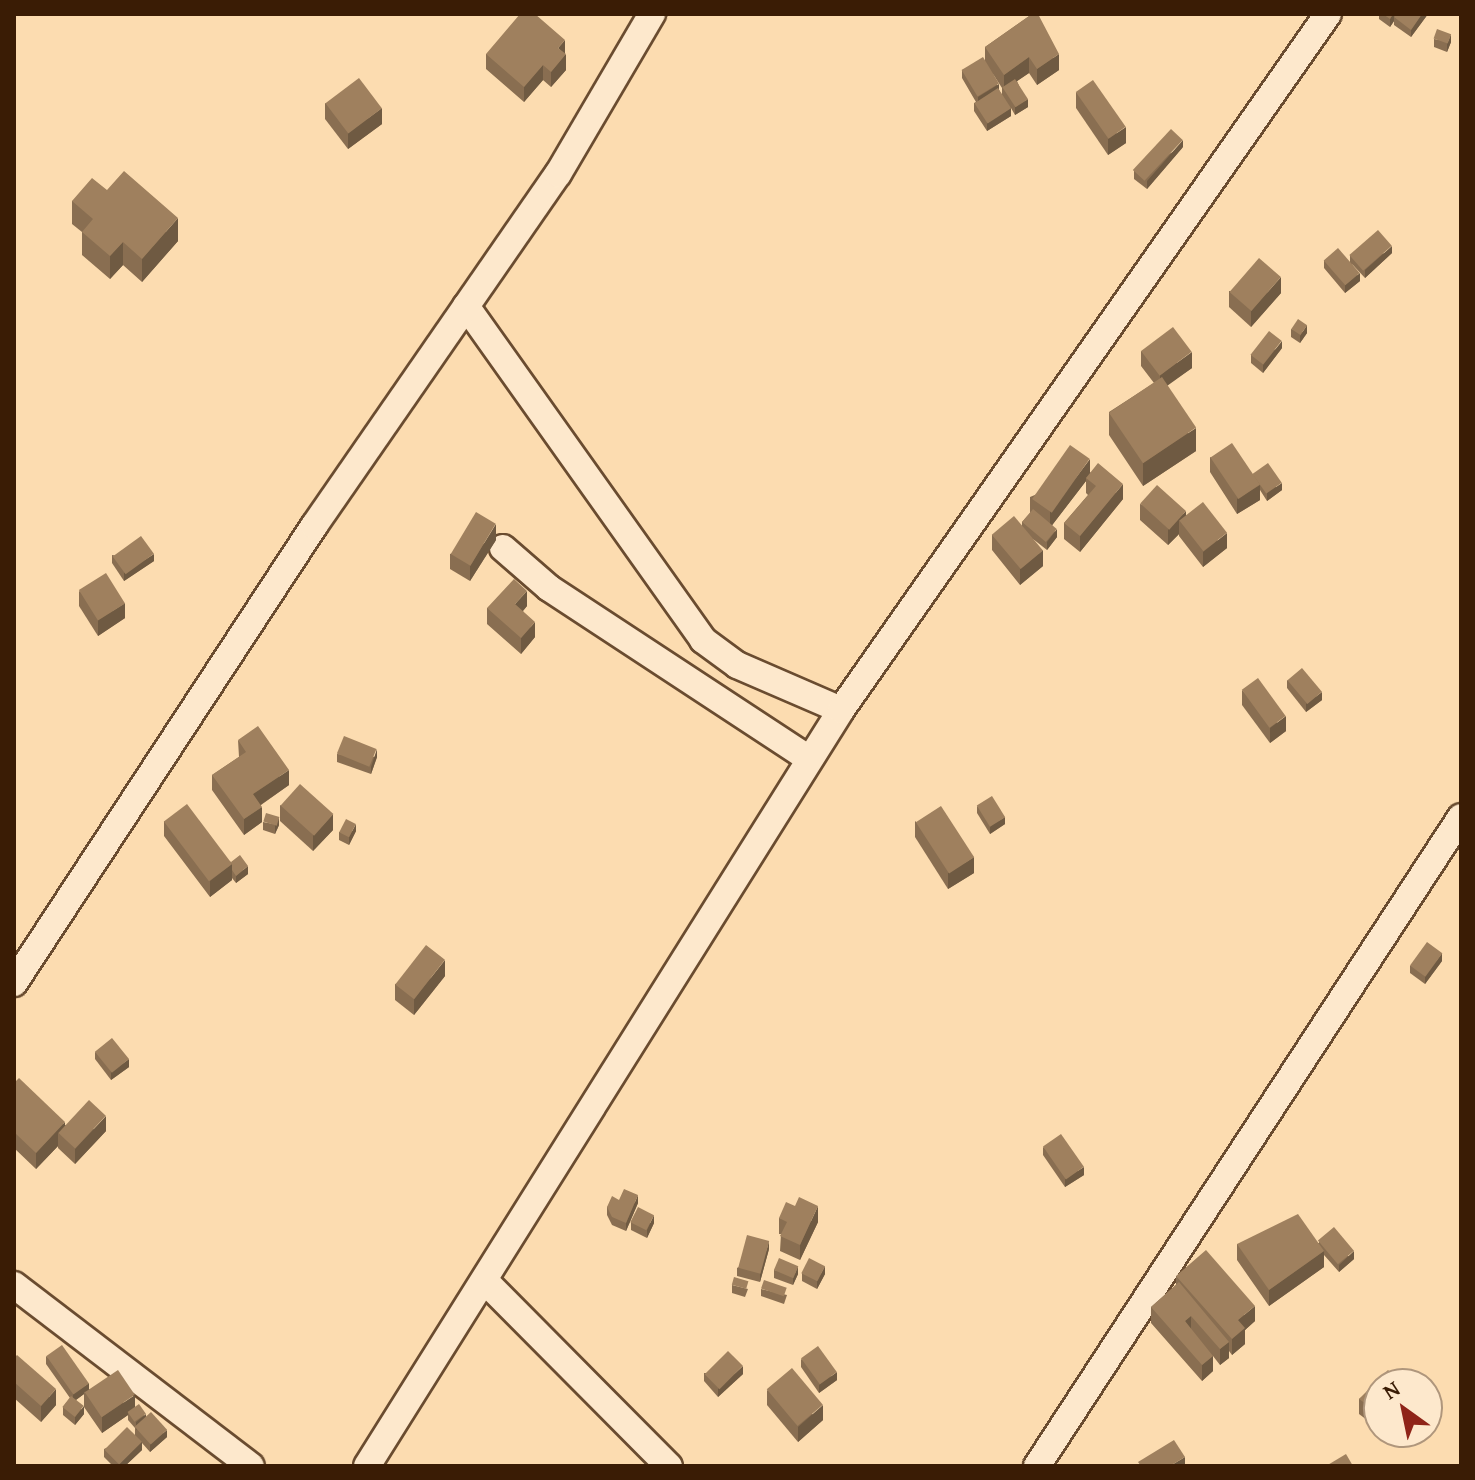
<!DOCTYPE html>
<html>
<head>
<meta charset="utf-8">
<style>
  body { margin:0 }
  #map { position:relative; width:1475px; height:1480px; overflow:hidden; background:#fcdcb0; font-family:"Gentium Book Plus",serif }
  div>[style] { position:absolute }
  .roads { filter:drop-shadow(2px 0 #6a4c30) drop-shadow(-2px 0 #6a4c30) drop-shadow(0 2px #6a4c30) drop-shadow(0 -2px #6a4c30) }
  .minor>* { height:26px; margin:-13px; padding:0 13px; transform-origin:13px; border-radius:13px; background:#fde8cc }
  .wall>* { inset:0; background:#896e51 }
  .shaded-wall>* { inset:0; background:#6f5a42 }
  .building>* { inset:0; background:#9f805e; transform-origin:0 0 }
  span { translate:-50% -50%; white-space:nowrap; text-align:center; line-height:1.15; -webkit-text-stroke:7px #fde8cc; paint-order:stroke }
  .frame { position:absolute; inset:0; border:16px solid #3a1c05; pointer-events:none }
  .north { position:absolute; left:1363px; top:1368px; width:80px; height:80px; box-sizing:border-box; background:#fde8cc; border:2px solid #af967c; border-radius:50%; rotate:327deg; font-size:22px; font-weight:700; line-height:32px; text-align:center; color:#3a1c05 }
  .north::after { content:''; display:block; margin:auto; width:28px; height:36px; background:#8f2418; clip-path:polygon(50% 0,100% 100%,50% 72%,0 100%) }
</style>
</head>
<body>
<div id="map">
  <div class="roads">
    <div class="minor">
      <div style="left:466px;top:306px;width:410px;rotate:54.6deg"></div>
      <div style="left:703px;top:640px;width:42px;rotate:36.3deg"></div>
      <div style="left:737px;top:665px;width:113px;rotate:23.4deg"></div>
      <div style="left:503px;top:548px;width:61px;rotate:41deg"></div>
      <div style="left:549px;top:588px;width:311px;rotate:33.3deg"></div>
      <div style="left:14px;top:983px;width:547px;rotate:-56.72deg"></div>
      <div style="left:314px;top:526px;width:428px;rotate:-55.3deg"></div>
      <div style="left:558px;top:174px;width:186px;rotate:-59.6deg"></div>
      <div style="left:485px;top:1281px;width:261px;rotate:45.2deg"></div>
      <div style="left:14px;top:1285px;width:298px;rotate:37.4deg"></div>
      <div style="left:367px;top:1466px;width:892px;rotate:-57.91deg"></div>
      <div style="left:841px;top:710px;width:849px;rotate:-55.02deg"></div>
      <div style="left:1037px;top:1466px;width:775px;rotate:-56.84deg"></div>
    </div>
  </div>
  <div class="wall">
    <div style="clip-path:polygon(evenodd,1032px 14px,1059px 70px,1037px 85px,1029px 73px,1017px 81px,1028px 107px,1015px 115px,1011px 108px,1011px 116px,987px 131px,974px 111px,974px 103px,976px 102px,962px 78px,962px 70px,985px 61px,985px 47px,1032px 14px,993px 74px,1002px 88px,1002px 95px,999px 90px,993px 74px)"></div>
    <div style="clip-path:polygon(1379px 14px,1428px 14px,1411px 37px,1394px 25px,1394px 21px,1390px 27px,1379px 19px)"></div>
    <div style="clip-path:polygon(1434px 39px,1451px 42px,1447px 52px,1434px 47px)"></div>
    <div style="clip-path:polygon(565px 53px,566px 70px,551px 87px,543px 80px,524px 102px,486px 69px,486px 54px)"></div>
    <div style="clip-path:polygon(1076px 92px,1126px 143px,1108px 155px,1076px 108px)"></div>
    <div style="clip-path:polygon(325px 103px,382px 124px,348px 149px,325px 119px)"></div>
    <div style="clip-path:polygon(1183px 147px,1147px 189px,1134px 179px,1134px 171px)"></div>
    <div style="clip-path:polygon(107px 190px,178px 241px,142px 282px,123px 265px,110px 279px,82px 255px,82px 232px,72px 224px,72px 201px)"></div>
    <div style="clip-path:polygon(1392px 253px,1365px 278px,1352px 264px,1360px 281px,1345px 293px,1324px 268px,1324px 261px,1350px 263px,1350px 255px)"></div>
    <div style="clip-path:polygon(1229px 291px,1281px 293px,1251px 327px,1229px 307px)"></div>
    <div style="clip-path:polygon(1291px 329px,1307px 333px,1300px 343px,1291px 337px)"></div>
    <div style="clip-path:polygon(1282px 348px,1263px 373px,1251px 363px,1251px 355px)"></div>
    <div style="clip-path:polygon(1141px 351px,1192px 368px,1167px 385px,1196px 451px,1143px 486px,1109px 435px,1109px 412px,1154px 383px,1141px 366px)"></div>
    <div style="clip-path:polygon(1210px 457px,1253px 475px,1282px 490px,1267px 501px,1260px 490px,1260px 500px,1237px 514px,1210px 472px)"></div>
    <div style="clip-path:polygon(1090px 472px,1123px 499px,1080px 552px,1064px 539px,1064px 523px,1088px 495px,1086px 493px,1086px 481px,1052px 525px,1057px 537px,1047px 550px,1033px 539px,1043px 566px,1020px 585px,992px 550px,992px 535px,1022px 526px,1022px 522px,1030px 513px,1030px 497px)"></div>
    <div style="clip-path:polygon(1140px 504px,1186px 515px,1227px 548px,1203px 567px,1179px 536px,1179px 534px,1168px 545px,1140px 520px)"></div>
    <div style="clip-path:polygon(496px 540px,470px 581px,450px 569px,450px 554px)"></div>
    <div style="clip-path:polygon(112px 555px,154px 561px,124px 581px,112px 563px)"></div>
    <div style="clip-path:polygon(79px 591px,125px 618px,98px 636px,79px 606px)"></div>
    <div style="clip-path:polygon(527px 606px,523px 611px,535px 637px,521px 654px,487px 624px,487px 608px)"></div>
    <div style="clip-path:polygon(1287px 680px,1322px 700px,1306px 712px,1287px 688px)"></div>
    <div style="clip-path:polygon(1242px 690px,1286px 731px,1270px 743px,1242px 705px)"></div>
    <div style="clip-path:polygon(238px 740px,289px 785px,261px 805px,262px 822px,244px 835px,212px 790px,212px 775px,239px 757px)"></div>
    <div style="clip-path:polygon(337px 754px,377px 757px,371px 774px,337px 762px)"></div>
    <div style="clip-path:polygon(280px 805px,333px 830px,313px 851px,280px 821px)"></div>
    <div style="clip-path:polygon(977px 806px,1005px 824px,990px 834px,977px 813px)"></div>
    <div style="clip-path:polygon(164px 821px,231px 862px,248px 874px,236px 883px,232px 878px,232px 880px,210px 897px,164px 836px)"></div>
    <div style="clip-path:polygon(915px 821px,974px 873px,948px 889px,915px 837px)"></div>
    <div style="clip-path:polygon(263px 822px,279px 825px,275px 834px,263px 830px)"></div>
    <div style="clip-path:polygon(356px 831px,349px 845px,339px 840px,339px 832px)"></div>
    <div style="clip-path:polygon(1442px 961px,1425px 984px,1410px 973px,1410px 966px)"></div>
    <div style="clip-path:polygon(445px 976px,414px 1015px,395px 1000px,395px 984px)"></div>
    <div style="clip-path:polygon(95px 1052px,129px 1067px,111px 1080px,95px 1059px)"></div>
    <div style="clip-path:polygon(14px 1083px,65px 1125px,106px 1131px,75px 1164px,58px 1148px,58px 1146px,36px 1169px,14px 1148px)"></div>
    <div style="clip-path:polygon(1043px 1147px,1084px 1175px,1065px 1187px,1043px 1155px)"></div>
    <div style="clip-path:polygon(619px 1200px,638px 1203px,626px 1231px,612px 1225px,607px 1215px,607px 1207px)"></div>
    <div style="clip-path:polygon(779px 1218px,818px 1222px,800px 1260px,780px 1251px,781px 1234px,779px 1234px)"></div>
    <div style="clip-path:polygon(631px 1222px,654px 1223px,647px 1238px,631px 1230px)"></div>
    <div style="clip-path:polygon(1319px 1241px,1354px 1259px,1339px 1272px,1324px 1255px,1324px 1267px,1269px 1306px,1237px 1260px,1237px 1244px,1319px 1243px)"></div>
    <div style="clip-path:polygon(769px 1249px,760px 1282px,737px 1276px,737px 1268px)"></div>
    <div style="clip-path:polygon(774px 1270px,798px 1274px,793px 1285px,774px 1278px)"></div>
    <div style="clip-path:polygon(802px 1273px,825px 1274px,817px 1289px,802px 1281px)"></div>
    <div style="clip-path:polygon(1176px 1276px,1255px 1321px,1245px 1330px,1245px 1344px,1232px 1355px,1229px 1351px,1229px 1358px,1220px 1365px,1213px 1356px,1213px 1371px,1202px 1381px,1151px 1323px,1151px 1307px,1176px 1285px)"></div>
    <div style="clip-path:polygon(732px 1285px,748px 1289px,745px 1297px,732px 1293px)"></div>
    <div style="clip-path:polygon(761px 1289px,787px 1295px,784px 1304px,761px 1296px)"></div>
    <div style="clip-path:polygon(46px 1356px,89px 1389px,135px 1407px,167px 1437px,150px 1452px,142px 1443px,142px 1450px,125px 1466px,113px 1466px,104px 1457px,104px 1449px,135px 1435px,135px 1428px,128px 1420px,128px 1415px,102px 1433px,84px 1407px,84px 1394px,76px 1400px,84px 1414px,75px 1425px,63px 1415px,63px 1407px,70px 1398px,46px 1364px)"></div>
    <div style="clip-path:polygon(14px 1358px,56px 1405px,41px 1422px,14px 1398px)"></div>
    <div style="clip-path:polygon(801px 1359px,837px 1380px,819px 1393px,801px 1367px)"></div>
    <div style="clip-path:polygon(704px 1373px,743px 1374px,718px 1397px,704px 1381px)"></div>
    <div style="clip-path:polygon(1379px 1384px,1379px 1429px,1359px 1414px,1359px 1399px)"></div>
    <div style="clip-path:polygon(767px 1390px,823px 1420px,798px 1442px,767px 1405px)"></div>
    <div style="clip-path:polygon(1383px 1432px,1414px 1432px,1401px 1445px)"></div>
  </div>
  <div class="shaded-wall">
    <div style="clip-path:polygon(1393px 14px,1398px 14px,1394px 17px,1394px 21px,1390px 27px,1390px 19px)"></div>
    <div style="clip-path:polygon(1422px 14px,1428px 14px,1411px 37px,1411px 30px)"></div>
    <div style="clip-path:polygon(1451px 34px,1451px 42px,1447px 52px,1447px 44px)"></div>
    <div style="clip-path:polygon(565px 40px,565px 55px,558px 48px)"></div>
    <div style="clip-path:polygon(566px 54px,566px 70px,551px 87px,551px 72px)"></div>
    <div style="clip-path:polygon(1059px 54px,1059px 70px,1037px 85px,1037px 69px)"></div>
    <div style="clip-path:polygon(1029px 57px,1029px 73px,1004px 90px,1004px 75px)"></div>
    <div style="clip-path:polygon(543px 65px,543px 80px,524px 102px,524px 87px)"></div>
    <div style="clip-path:polygon(999px 84px,999px 92px,978px 105px,978px 97px)"></div>
    <div style="clip-path:polygon(1028px 99px,1028px 107px,1015px 115px,1015px 107px)"></div>
    <div style="clip-path:polygon(382px 108px,382px 124px,348px 149px,348px 133px)"></div>
    <div style="clip-path:polygon(1011px 108px,1011px 116px,987px 131px,987px 123px)"></div>
    <div style="clip-path:polygon(1126px 127px,1126px 143px,1108px 155px,1108px 139px)"></div>
    <div style="clip-path:polygon(1183px 140px,1183px 147px,1147px 189px,1147px 181px)"></div>
    <div style="clip-path:polygon(178px 218px,178px 241px,142px 282px,142px 259px)"></div>
    <div style="clip-path:polygon(123px 242px,123px 265px,110px 279px,110px 256px)"></div>
    <div style="clip-path:polygon(1392px 246px,1392px 253px,1365px 278px,1365px 270px)"></div>
    <div style="clip-path:polygon(1360px 273px,1360px 281px,1345px 293px,1345px 285px)"></div>
    <div style="clip-path:polygon(1281px 277px,1281px 293px,1251px 327px,1251px 311px)"></div>
    <div style="clip-path:polygon(1307px 325px,1307px 333px,1300px 343px,1300px 336px)"></div>
    <div style="clip-path:polygon(1282px 341px,1282px 348px,1263px 373px,1263px 365px)"></div>
    <div style="clip-path:polygon(1192px 352px,1192px 368px,1160px 391px,1160px 375px)"></div>
    <div style="clip-path:polygon(1196px 428px,1196px 451px,1143px 486px,1143px 463px)"></div>
    <div style="clip-path:polygon(1090px 459px,1090px 475px,1086px 478px,1086px 481px,1050px 528px,1050px 512px)"></div>
    <div style="clip-path:polygon(1282px 483px,1282px 490px,1267px 501px,1267px 493px)"></div>
    <div style="clip-path:polygon(1123px 484px,1123px 499px,1080px 552px,1080px 536px)"></div>
    <div style="clip-path:polygon(1260px 485px,1260px 500px,1237px 514px,1237px 499px)"></div>
    <div style="clip-path:polygon(1186px 511px,1186px 526px,1179px 520px,1179px 534px,1168px 545px,1168px 530px)"></div>
    <div style="clip-path:polygon(496px 524px,496px 540px,470px 581px,470px 566px)"></div>
    <div style="clip-path:polygon(1057px 529px,1057px 537px,1047px 550px,1047px 542px)"></div>
    <div style="clip-path:polygon(1227px 533px,1227px 548px,1203px 567px,1203px 552px)"></div>
    <div style="clip-path:polygon(1043px 550px,1043px 566px,1020px 585px,1020px 569px)"></div>
    <div style="clip-path:polygon(154px 554px,154px 561px,124px 581px,124px 573px)"></div>
    <div style="clip-path:polygon(527px 591px,527px 606px,515px 620px,515px 604px)"></div>
    <div style="clip-path:polygon(125px 603px,125px 618px,98px 636px,98px 620px)"></div>
    <div style="clip-path:polygon(535px 622px,535px 637px,521px 654px,521px 638px)"></div>
    <div style="clip-path:polygon(1322px 692px,1322px 700px,1306px 712px,1306px 704px)"></div>
    <div style="clip-path:polygon(1286px 716px,1286px 731px,1270px 743px,1270px 728px)"></div>
    <div style="clip-path:polygon(377px 749px,377px 757px,371px 774px,371px 767px)"></div>
    <div style="clip-path:polygon(289px 770px,289px 785px,253px 810px,253px 794px)"></div>
    <div style="clip-path:polygon(262px 807px,262px 822px,244px 835px,244px 819px)"></div>
    <div style="clip-path:polygon(333px 814px,333px 830px,313px 851px,313px 835px)"></div>
    <div style="clip-path:polygon(279px 817px,279px 825px,275px 834px,275px 826px)"></div>
    <div style="clip-path:polygon(1005px 817px,1005px 824px,990px 834px,990px 826px)"></div>
    <div style="clip-path:polygon(356px 824px,356px 831px,349px 845px,349px 837px)"></div>
    <div style="clip-path:polygon(974px 857px,974px 873px,948px 889px,948px 873px)"></div>
    <div style="clip-path:polygon(232px 864px,232px 880px,210px 897px,210px 881px)"></div>
    <div style="clip-path:polygon(248px 866px,248px 874px,236px 883px,236px 876px)"></div>
    <div style="clip-path:polygon(1442px 953px,1442px 961px,1425px 984px,1425px 976px)"></div>
    <div style="clip-path:polygon(445px 960px,445px 976px,414px 1015px,414px 999px)"></div>
    <div style="clip-path:polygon(129px 1059px,129px 1067px,111px 1080px,111px 1072px)"></div>
    <div style="clip-path:polygon(106px 1116px,106px 1131px,75px 1164px,75px 1149px)"></div>
    <div style="clip-path:polygon(65px 1122px,65px 1138px,58px 1133px,58px 1146px,36px 1169px,36px 1153px)"></div>
    <div style="clip-path:polygon(1084px 1167px,1084px 1175px,1065px 1187px,1065px 1179px)"></div>
    <div style="clip-path:polygon(638px 1195px,638px 1203px,626px 1231px,626px 1223px)"></div>
    <div style="clip-path:polygon(818px 1206px,818px 1222px,800px 1260px,800px 1245px)"></div>
    <div style="clip-path:polygon(654px 1215px,654px 1223px,647px 1238px,647px 1230px)"></div>
    <div style="clip-path:polygon(769px 1241px,769px 1249px,760px 1282px,760px 1274px)"></div>
    <div style="clip-path:polygon(1324px 1251px,1324px 1267px,1269px 1306px,1269px 1290px)"></div>
    <div style="clip-path:polygon(1354px 1251px,1354px 1259px,1339px 1272px,1339px 1265px)"></div>
    <div style="clip-path:polygon(798px 1266px,798px 1274px,793px 1285px,793px 1278px)"></div>
    <div style="clip-path:polygon(825px 1266px,825px 1274px,817px 1289px,817px 1281px)"></div>
    <div style="clip-path:polygon(1255px 1306px,1255px 1321px,1245px 1330px,1245px 1344px,1232px 1355px,1232px 1339px,1238px 1320px)"></div>
    <div style="clip-path:polygon(1191px 1316px,1191px 1331px,1185px 1321px)"></div>
    <div style="clip-path:polygon(1229px 1342px,1229px 1358px,1220px 1365px,1220px 1349px)"></div>
    <div style="clip-path:polygon(1213px 1356px,1213px 1371px,1202px 1381px,1202px 1365px)"></div>
    <div style="clip-path:polygon(743px 1366px,743px 1374px,718px 1397px,718px 1389px)"></div>
    <div style="clip-path:polygon(837px 1372px,837px 1380px,819px 1393px,819px 1385px)"></div>
    <div style="clip-path:polygon(89px 1383px,89px 1391px,84px 1392px,84px 1394px,73px 1402px,73px 1394px)"></div>
    <div style="clip-path:polygon(56px 1389px,56px 1405px,41px 1422px,41px 1406px)"></div>
    <div style="clip-path:polygon(135px 1395px,135px 1411px,128px 1412px,128px 1415px,102px 1433px,102px 1417px)"></div>
    <div style="clip-path:polygon(823px 1405px,823px 1420px,798px 1442px,798px 1427px)"></div>
    <div style="clip-path:polygon(84px 1406px,84px 1414px,75px 1425px,75px 1417px)"></div>
    <div style="clip-path:polygon(146px 1414px,146px 1421px,136px 1430px,136px 1422px)"></div>
    <div style="clip-path:polygon(167px 1430px,167px 1437px,150px 1452px,150px 1444px)"></div>
    <div style="clip-path:polygon(1401px 1432px,1414px 1432px,1401px 1445px)"></div>
    <div style="clip-path:polygon(142px 1442px,142px 1450px,125px 1466px,119px 1466px,119px 1464px)"></div>
    <div style="clip-path:polygon(1185px 1457px,1185px 1465px,1183px 1466px,1170px 1466px)"></div>
  </div>
  <div class="building">
    <div style="clip-path:polygon(520px 14px,535px 14px,565px 40px,558px 48px,566px 54px,551px 72px,543px 65px,524px 87px,486px 54px)"></div>
    <div style="clip-path:polygon(1032px 14px,1038px 14px,1059px 54px,1037px 69px,1029px 57px,1004px 75px,985px 47px)"></div>
    <div style="clip-path:polygon(1383px 14px,1393px 14px,1390px 19px)"></div>
    <div style="clip-path:polygon(1396px 14px,1422px 14px,1411px 30px,1394px 17px)"></div>
    <div style="left:1437px;top:29px;width:15px;height:10px;rotate:20deg"></div>
    <div style="left:983px;top:57px;width:31px;height:25px;rotate:59deg"></div>
    <div style="left:359px;top:78px;width:38px;height:42px;rotate:53deg"></div>
    <div style="left:1015px;top:79px;width:24px;height:15px;rotate:57deg"></div>
    <div style="left:1093px;top:80px;width:57px;height:21px;rotate:55deg"></div>
    <div style="left:998px;top:88px;width:24px;height:28px;rotate:57deg"></div>
    <div style="left:1171px;top:129px;width:16px;height:56px;rotate:43deg"></div>
    <div style="clip-path:polygon(124px 171px,178px 218px,142px 259px,123px 242px,110px 256px,82px 232px,93px 219px,72px 201px,92px 178px,107px 190px)"></div>
    <div style="left:1378px;top:230px;width:21px;height:38px;rotate:49deg"></div>
    <div style="left:1338px;top:248px;width:33px;height:19px;rotate:49deg"></div>
    <div style="left:1259px;top:258px;width:29px;height:45px;rotate:41deg"></div>
    <div style="left:1298px;top:319px;width:11px;height:12px;rotate:34deg"></div>
    <div style="left:1173px;top:327px;width:31px;height:40px;rotate:53deg"></div>
    <div style="left:1269px;top:331px;width:16px;height:30px;rotate:38deg"></div>
    <div style="left:1162px;top:377px;width:61px;height:64px;rotate:56deg"></div>
    <div style="left:1232px;top:443px;width:50px;height:26px;rotate:56deg"></div>
    <div style="left:1070px;top:445px;width:24px;height:66px;rotate:35deg"></div>
    <div style="clip-path:polygon(1098px 463px,1123px 484px,1080px 536px,1064px 523px,1096px 486px,1086px 478px)"></div>
    <div style="left:1268px;top:463px;width:24px;height:19px;rotate:55deg"></div>
    <div style="left:1157px;top:485px;width:39px;height:25px;rotate:42deg"></div>
    <div style="left:1203px;top:502px;width:39px;height:30px;rotate:52deg"></div>
    <div style="left:1033px;top:509px;width:31px;height:17px;rotate:40deg"></div>
    <div style="left:476px;top:512px;width:23px;height:49px;rotate:31deg"></div>
    <div style="left:1014px;top:516px;width:45px;height:29px;rotate:50deg"></div>
    <div style="left:141px;top:536px;width:22px;height:35px;rotate:54deg"></div>
    <div style="left:106px;top:573px;width:36px;height:32px;rotate:58deg"></div>
    <div style="clip-path:polygon(514px 579px,527px 591px,515px 604px,535px 622px,521px 638px,487px 608px)"></div>
    <div style="left:1302px;top:668px;width:31px;height:19px;rotate:50deg"></div>
    <div style="left:1258px;top:678px;width:47px;height:20px;rotate:54deg"></div>
    <div style="clip-path:polygon(258px 726px,289px 770px,253px 794px,262px 807px,244px 819px,212px 775px,246px 752px,238px 740px)"></div>
    <div style="left:344px;top:736px;width:35px;height:19px;rotate:22deg"></div>
    <div style="left:300px;top:784px;width:45px;height:29px;rotate:42deg"></div>
    <div style="left:992px;top:796px;width:25px;height:18px;rotate:58deg"></div>
    <div style="left:187px;top:804px;width:75px;height:29px;rotate:53deg"></div>
    <div style="left:941px;top:806px;width:61px;height:30px;rotate:57deg"></div>
    <div style="left:266px;top:813px;width:14px;height:9px;rotate:17deg"></div>
    <div style="left:346px;top:819px;width:11px;height:15px;rotate:27deg"></div>
    <div style="clip-path:polygon(240px 855px,248px 866px,236px 876px,232px 870px,232px 864px,231px 862px)"></div>
    <div style="left:1427px;top:942px;width:19px;height:29px;rotate:36deg"></div>
    <div style="left:426px;top:945px;width:24px;height:50px;rotate:38deg"></div>
    <div style="left:112px;top:1038px;width:27px;height:22px;rotate:51deg"></div>
    <div style="clip-path:polygon(19px 1078px,65px 1122px,36px 1153px,14px 1132px,14px 1083px)"></div>
    <div style="left:89px;top:1100px;width:23px;height:45px;rotate:43deg"></div>
    <div style="left:1061px;top:1134px;width:40px;height:22px;rotate:55deg"></div>
    <div style="clip-path:polygon(624px 1189px,638px 1195px,626px 1223px,612px 1217px,607px 1207px,612px 1196px,619px 1200px)"></div>
    <div style="clip-path:polygon(799px 1197px,818px 1206px,800px 1245px,780px 1236px,787px 1222px,779px 1218px,786px 1202px,795px 1206px)"></div>
    <div style="left:638px;top:1207px;width:18px;height:17px;rotate:27deg"></div>
    <div style="clip-path:polygon(1298px 1214px,1324px 1251px,1269px 1290px,1237px 1244px)"></div>
    <div style="left:1334px;top:1227px;width:31px;height:21px;rotate:50deg"></div>
    <div style="left:747px;top:1235px;width:23px;height:34px;rotate:15deg"></div>
    <div style="clip-path:polygon(1206px 1250px,1255px 1306px,1238px 1320px,1245px 1328px,1232px 1339px,1176px 1276px)"></div>
    <div style="left:779px;top:1258px;width:21px;height:13px;rotate:23deg"></div>
    <div style="left:809px;top:1258px;width:18px;height:17px;rotate:27deg"></div>
    <div style="left:734px;top:1277px;width:15px;height:8px;rotate:16deg"></div>
    <div style="left:764px;top:1280px;width:24px;height:9px;rotate:19deg"></div>
    <div style="clip-path:polygon(1179px 1282px,1229px 1342px,1220px 1349px,1191px 1316px,1185px 1321px,1213px 1356px,1202px 1365px,1151px 1307px)"></div>
    <div style="left:62px;top:1345px;width:47px;height:19px;rotate:55deg"></div>
    <div style="left:818px;top:1346px;width:32px;height:21px;rotate:54deg"></div>
    <div style="left:728px;top:1351px;width:21px;height:33px;rotate:45deg"></div>
    <div style="clip-path:polygon(17px 1355px,56px 1389px,41px 1406px,14px 1382px,14px 1358px)"></div>
    <div style="left:792px;top:1368px;width:48px;height:33px;rotate:50deg"></div>
    <div style="left:118px;top:1370px;width:30px;height:40px;rotate:56deg"></div>
    <div style="clip-path:polygon(1388px 1370px,1402px 1384px,1379px 1384px,1379px 1413px,1359px 1399px)"></div>
    <div style="left:71px;top:1396px;width:16px;height:14px;rotate:38deg"></div>
    <div style="left:139px;top:1404px;width:12px;height:14px;rotate:55deg"></div>
    <div style="left:151px;top:1412px;width:24px;height:22px;rotate:48deg"></div>
    <div style="left:127px;top:1427px;width:21px;height:32px;rotate:45deg"></div>
    <div style="clip-path:polygon(1174px 1440px,1185px 1457px,1170px 1466px,1141px 1466px,1138px 1462px)"></div>
    <div style="clip-path:polygon(1346px 1454px,1353px 1466px,1326px 1466px)"></div>
  </div>
  <div class="frame"></div>
  <div class="north">N</div>
</div>
</body>
</html>
